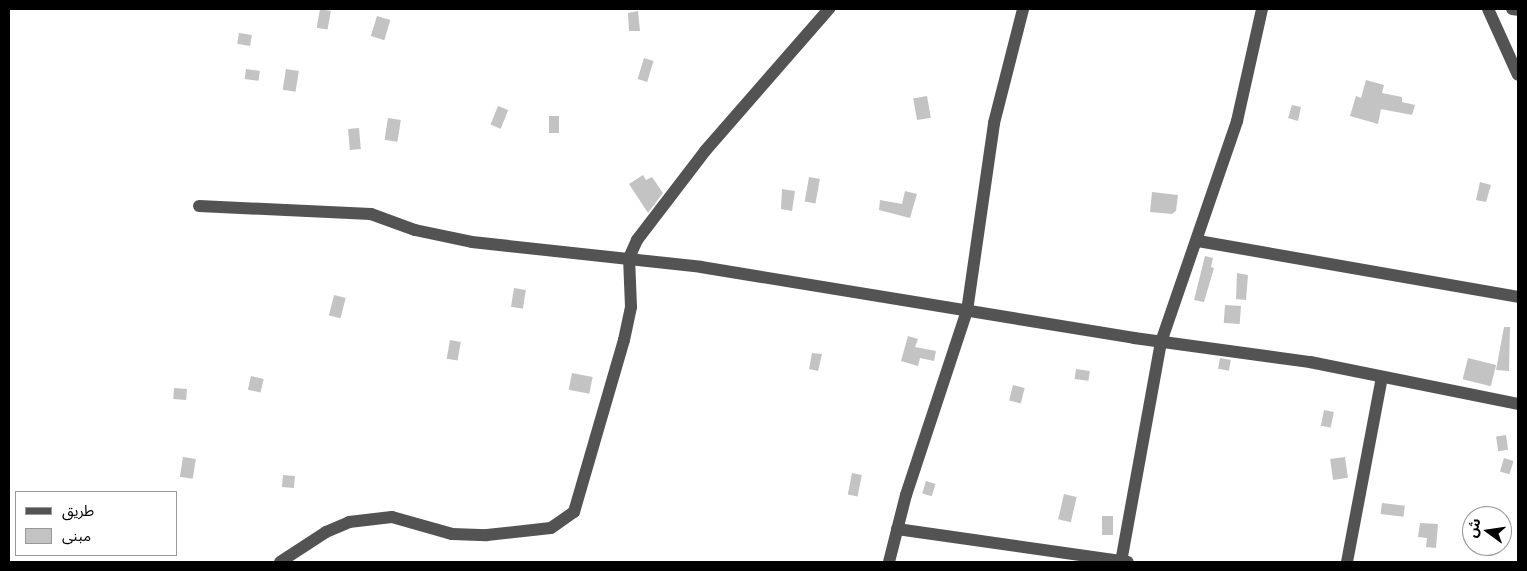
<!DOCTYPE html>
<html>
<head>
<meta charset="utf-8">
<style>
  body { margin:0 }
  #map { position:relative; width:1527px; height:571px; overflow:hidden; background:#fff; font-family:"Exo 2","Noto Sans Arabic",sans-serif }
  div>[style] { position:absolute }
  .building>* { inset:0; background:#c3c3c3; transform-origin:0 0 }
  .minor>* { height:12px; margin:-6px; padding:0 6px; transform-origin:6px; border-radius:6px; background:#535353 }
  span { translate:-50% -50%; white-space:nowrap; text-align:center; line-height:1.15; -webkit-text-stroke:4px #fff; paint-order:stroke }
  .frame { position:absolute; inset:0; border:10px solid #000; pointer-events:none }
  .legend { position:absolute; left:15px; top:491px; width:162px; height:65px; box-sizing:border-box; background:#fff; border:1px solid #999; margin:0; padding:6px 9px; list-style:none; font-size:15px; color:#000 }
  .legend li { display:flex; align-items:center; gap:10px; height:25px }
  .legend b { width:25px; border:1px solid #999 }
  .north { position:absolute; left:1462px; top:506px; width:50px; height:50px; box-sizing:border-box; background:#fff; border:1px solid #999; border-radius:50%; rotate:284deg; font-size:14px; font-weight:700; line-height:20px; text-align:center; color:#000 }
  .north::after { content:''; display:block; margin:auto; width:18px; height:22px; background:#000; clip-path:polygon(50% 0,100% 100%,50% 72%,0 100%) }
</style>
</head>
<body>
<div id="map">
  <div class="building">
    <div style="left:320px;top:9px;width:11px;height:19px;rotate:10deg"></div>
    <div style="clip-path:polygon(638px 11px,640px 31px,629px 31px,628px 13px)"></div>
    <div style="left:377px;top:16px;width:14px;height:21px;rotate:17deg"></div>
    <div style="left:239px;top:33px;width:13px;height:11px;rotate:9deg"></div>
    <div style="left:644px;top:58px;width:10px;height:22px;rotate:17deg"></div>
    <div style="left:246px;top:69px;width:14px;height:10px;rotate:8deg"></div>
    <div style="left:286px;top:69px;width:13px;height:21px;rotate:9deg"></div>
    <div style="clip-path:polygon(1366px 80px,1384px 85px,1382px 93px,1402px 97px,1402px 102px,1415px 105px,1412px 115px,1381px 109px,1378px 124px,1350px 116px,1356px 96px,1361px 98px)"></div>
    <div style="left:927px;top:96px;width:22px;height:14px;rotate:80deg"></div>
    <div style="clip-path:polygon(1292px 105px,1301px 107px,1298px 121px,1288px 118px)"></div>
    <div style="left:498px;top:106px;width:11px;height:20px;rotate:22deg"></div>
    <div style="left:549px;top:116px;width:10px;height:17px"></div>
    <div style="left:388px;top:118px;width:13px;height:22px;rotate:9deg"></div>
    <div style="left:359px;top:128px;width:21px;height:11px;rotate:85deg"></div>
    <div style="clip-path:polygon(643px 175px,646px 180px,652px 177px,663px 193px,648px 213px,629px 184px)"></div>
    <div style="left:809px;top:177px;width:11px;height:25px;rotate:10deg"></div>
    <div style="clip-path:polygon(1480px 182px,1491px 185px,1486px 202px,1476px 200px)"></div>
    <div style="clip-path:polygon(782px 189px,795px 191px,792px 211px,781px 209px)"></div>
    <div style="clip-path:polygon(905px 191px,917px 194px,910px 218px,879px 210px,880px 200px,902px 204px)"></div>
    <div style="clip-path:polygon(1152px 192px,1178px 195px,1176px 211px,1172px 214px,1150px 212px)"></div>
    <div style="clip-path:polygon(1205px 256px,1213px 258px,1211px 267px,1214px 268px,1204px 302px,1194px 300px)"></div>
    <div style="clip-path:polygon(1237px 273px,1248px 275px,1246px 300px,1236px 299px)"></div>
    <div style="left:514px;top:288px;width:12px;height:19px;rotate:9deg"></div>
    <div style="left:334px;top:295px;width:12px;height:21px;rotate:14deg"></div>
    <div style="left:1225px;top:305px;width:16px;height:18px;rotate:4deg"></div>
    <div style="clip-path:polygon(1504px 327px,1510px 327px,1509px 371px,1496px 370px)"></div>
    <div style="clip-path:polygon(908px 336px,918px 339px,915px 347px,936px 351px,934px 361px,920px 358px,918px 366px,901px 361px)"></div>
    <div style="left:450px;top:340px;width:11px;height:19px;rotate:10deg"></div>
    <div style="clip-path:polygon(812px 353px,822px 354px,818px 371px,809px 369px)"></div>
    <div style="left:1220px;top:358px;width:11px;height:11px;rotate:10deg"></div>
    <div style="left:1468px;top:358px;width:29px;height:22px;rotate:14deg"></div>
    <div style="left:1076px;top:369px;width:14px;height:10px;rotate:8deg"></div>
    <div style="left:572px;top:373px;width:21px;height:17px;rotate:11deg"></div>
    <div style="left:251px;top:376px;width:13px;height:14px;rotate:13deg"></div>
    <div style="left:1013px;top:385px;width:12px;height:16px;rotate:14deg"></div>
    <div style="left:174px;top:388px;width:13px;height:11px;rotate:4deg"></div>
    <div style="left:1324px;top:410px;width:10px;height:16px;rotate:11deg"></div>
    <div style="left:1506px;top:435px;width:15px;height:10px;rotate:82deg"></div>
    <div style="left:183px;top:457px;width:13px;height:20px;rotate:9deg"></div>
    <div style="left:1345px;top:457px;width:21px;height:15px;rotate:82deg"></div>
    <div style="left:1504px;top:458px;width:10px;height:14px;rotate:17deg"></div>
    <div style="left:852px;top:473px;width:10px;height:22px;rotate:11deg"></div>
    <div style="left:283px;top:475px;width:12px;height:12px;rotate:5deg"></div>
    <div style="left:926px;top:481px;width:10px;height:13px;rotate:17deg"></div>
    <div style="left:1064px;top:494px;width:13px;height:26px;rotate:13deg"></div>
    <div style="left:1382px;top:503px;width:23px;height:11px;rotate:7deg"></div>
    <div style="left:1102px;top:516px;width:11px;height:19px"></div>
    <div style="clip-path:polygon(1420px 523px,1438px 524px,1436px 548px,1426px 547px,1427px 538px,1418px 537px)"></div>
  </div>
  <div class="minor">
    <div style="left:1488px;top:9px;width:72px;rotate:65.6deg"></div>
    <div style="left:1512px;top:9px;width:6px;rotate:9deg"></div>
    <div style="left:199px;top:206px;width:172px;rotate:2.7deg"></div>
    <div style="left:371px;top:214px;width:47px;rotate:20deg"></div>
    <div style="left:415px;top:230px;width:58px;rotate:11.9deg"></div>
    <div style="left:472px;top:242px;width:230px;rotate:6.2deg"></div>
    <div style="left:701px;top:267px;width:439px;rotate:9.3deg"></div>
    <div style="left:1134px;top:338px;width:178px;rotate:7.8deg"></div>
    <div style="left:1310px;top:362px;width:212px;rotate:11.4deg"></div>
    <div style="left:1198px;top:241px;width:325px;rotate:9.9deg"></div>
    <div style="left:897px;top:529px;width:233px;rotate:8.1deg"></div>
    <div style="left:280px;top:562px;width:55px;rotate:-33.1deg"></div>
    <div style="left:326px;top:532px;width:25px;rotate:-23deg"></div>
    <div style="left:349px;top:522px;width:43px;rotate:-6.6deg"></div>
    <div style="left:392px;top:517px;width:62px;rotate:15.8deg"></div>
    <div style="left:452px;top:534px;width:35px;rotate:2deg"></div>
    <div style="left:487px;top:535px;width:64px;rotate:-6.2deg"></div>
    <div style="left:551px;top:528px;width:28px;rotate:-35deg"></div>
    <div style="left:574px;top:512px;width:179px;rotate:-73.8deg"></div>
    <div style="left:624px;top:340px;width:34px;rotate:-78deg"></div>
    <div style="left:631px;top:307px;width:49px;rotate:-92.3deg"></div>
    <div style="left:629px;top:258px;width:20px;rotate:-66deg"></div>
    <div style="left:637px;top:240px;width:112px;rotate:-52.6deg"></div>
    <div style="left:705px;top:151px;width:189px;rotate:-48.9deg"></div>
    <div style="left:889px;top:562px;width:69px;rotate:-75.8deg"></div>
    <div style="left:906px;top:495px;width:194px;rotate:-71.7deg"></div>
    <div style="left:967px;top:311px;width:190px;rotate:-81.8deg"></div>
    <div style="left:994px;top:123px;width:118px;rotate:-75.7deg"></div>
    <div style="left:1121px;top:562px;width:224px;rotate:-79.7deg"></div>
    <div style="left:1161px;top:342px;width:234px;rotate:-71deg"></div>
    <div style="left:1237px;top:121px;width:115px;rotate:-77.4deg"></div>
    <div style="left:1347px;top:562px;width:188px;rotate:-79.3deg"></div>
  </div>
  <div class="frame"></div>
  <ul class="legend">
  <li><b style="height:6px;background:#535353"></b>طريق</li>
  <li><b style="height:14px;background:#c3c3c3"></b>مبنى</li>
  </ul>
  <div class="north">ش</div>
</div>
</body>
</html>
